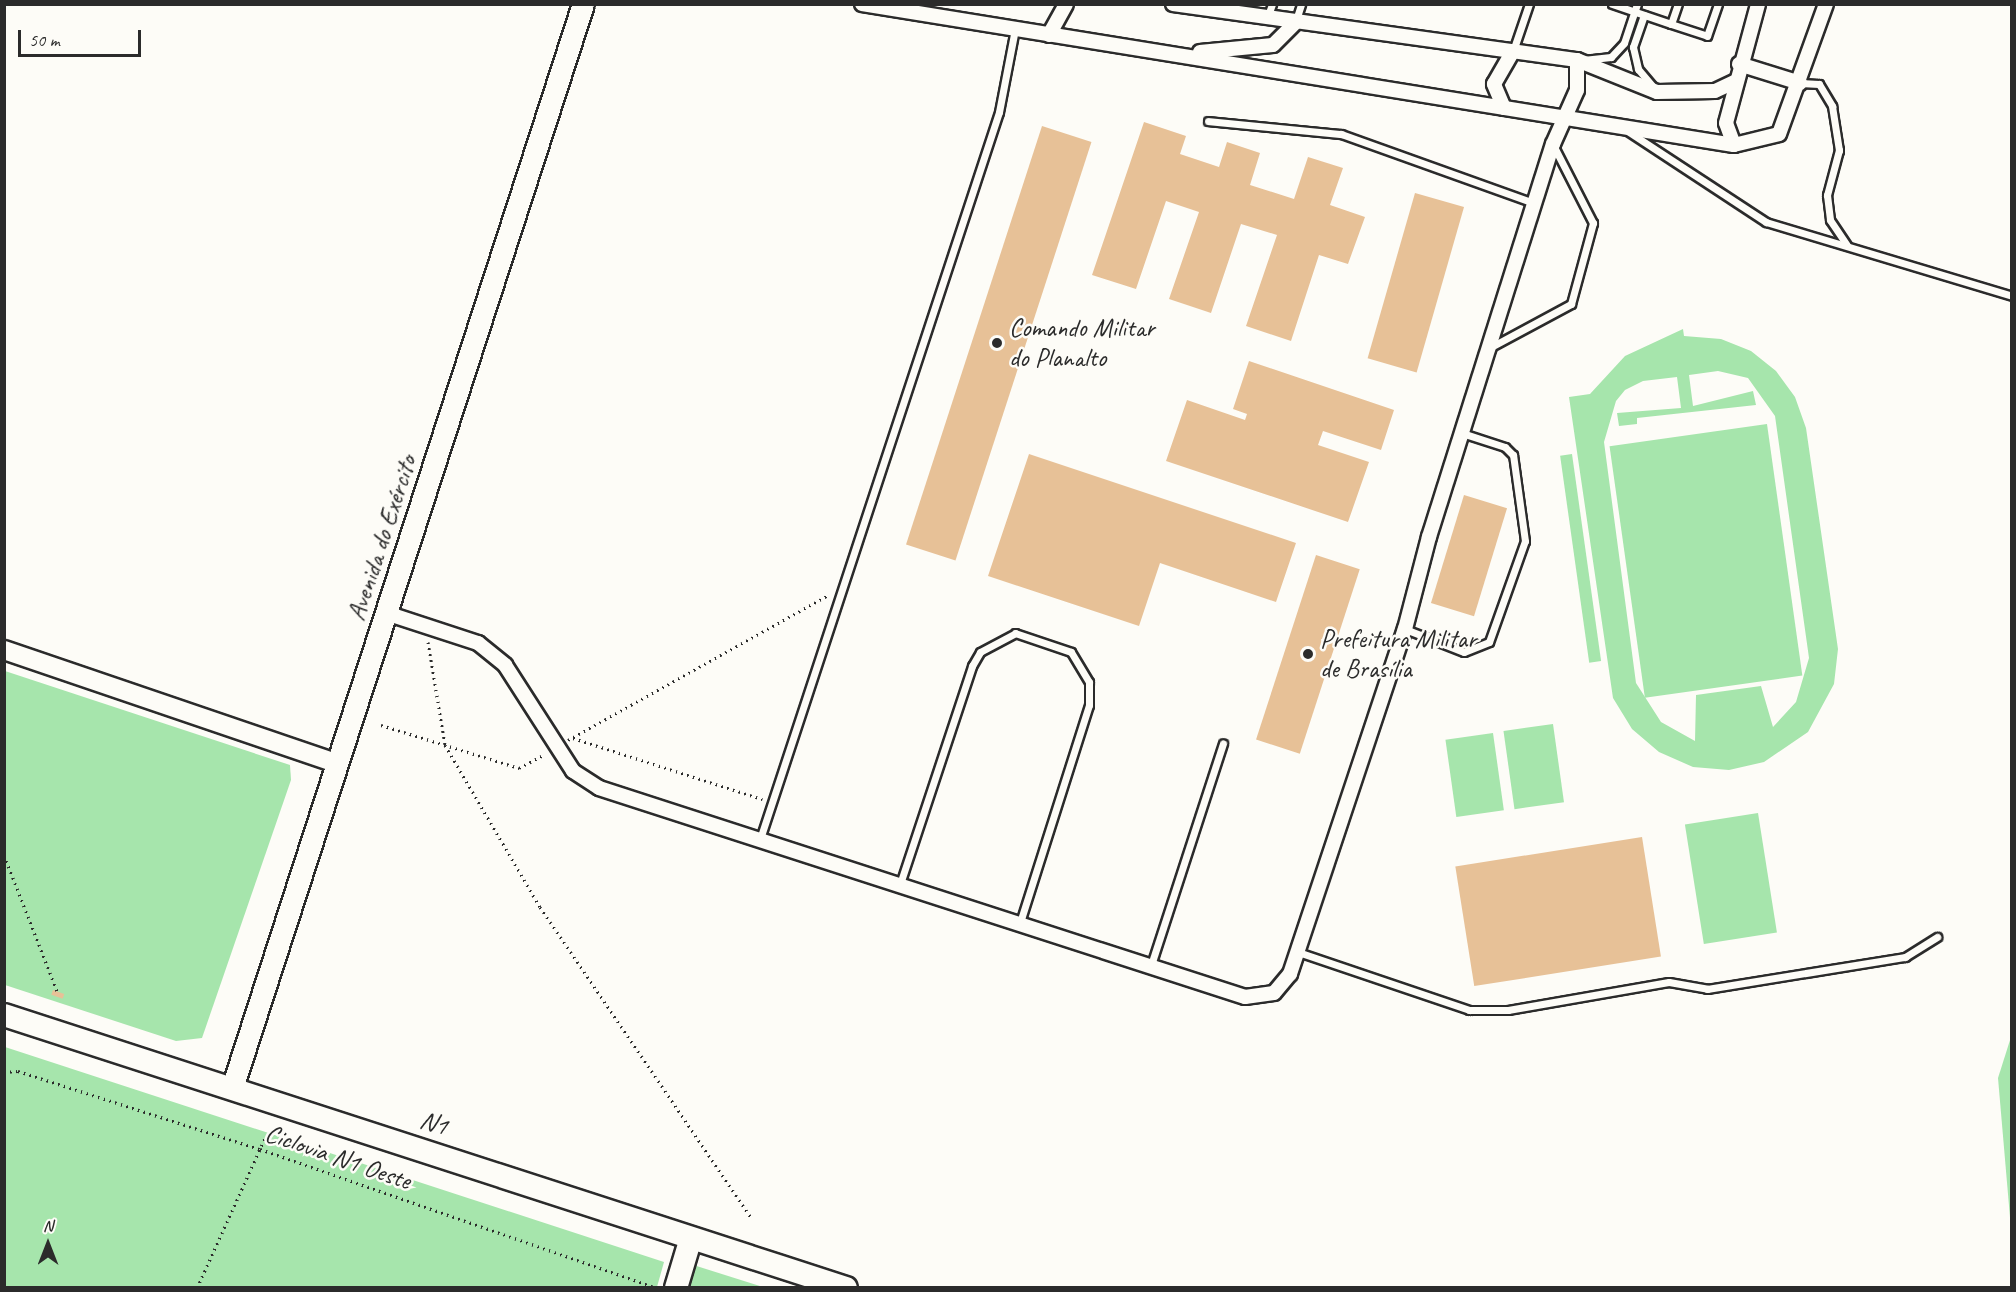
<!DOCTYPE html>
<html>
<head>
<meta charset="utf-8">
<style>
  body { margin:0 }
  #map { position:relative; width:2016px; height:1292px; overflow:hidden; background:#fdfcf7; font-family:Caveat,sans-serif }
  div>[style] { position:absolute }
  .green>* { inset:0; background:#a6e5ac; transform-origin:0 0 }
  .building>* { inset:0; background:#e7c197; transform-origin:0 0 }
  .path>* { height:3px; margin-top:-1.5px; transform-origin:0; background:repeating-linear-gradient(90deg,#2b2b2b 0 1.5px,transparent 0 6px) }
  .roads { filter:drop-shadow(2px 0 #2b2b2b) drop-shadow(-2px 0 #2b2b2b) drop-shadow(0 2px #2b2b2b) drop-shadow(0 -2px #2b2b2b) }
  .service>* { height:7px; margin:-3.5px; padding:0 3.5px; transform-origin:3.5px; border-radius:3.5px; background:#fdfcf7 }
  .minor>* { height:14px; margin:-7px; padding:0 7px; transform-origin:7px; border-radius:7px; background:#fdfcf7 }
  .secondary>* { height:18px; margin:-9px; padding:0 9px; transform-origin:9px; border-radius:9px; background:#fdfcf7 }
  .primary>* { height:21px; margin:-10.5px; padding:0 10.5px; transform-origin:10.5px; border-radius:10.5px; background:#fdfcf7 }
  .trunk>* { height:22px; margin:-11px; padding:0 11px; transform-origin:11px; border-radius:11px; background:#fdfcf7 }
  .dots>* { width:16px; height:16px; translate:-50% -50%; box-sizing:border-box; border:3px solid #fdfcf7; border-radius:50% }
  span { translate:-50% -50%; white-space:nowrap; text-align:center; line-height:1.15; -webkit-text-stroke:5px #fdfcf7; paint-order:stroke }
  .poi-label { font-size:26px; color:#2b2b2b }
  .left { translate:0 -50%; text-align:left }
  .street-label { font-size:26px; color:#2b2b2b }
  .frame { position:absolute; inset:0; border:6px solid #2b2b2b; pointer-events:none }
  .north { position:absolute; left:18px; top:1214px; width:60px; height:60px; -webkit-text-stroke:4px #fdfcf7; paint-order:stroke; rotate:0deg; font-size:16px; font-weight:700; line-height:24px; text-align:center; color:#2b2b2b }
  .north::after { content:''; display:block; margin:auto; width:21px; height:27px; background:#2b2b2b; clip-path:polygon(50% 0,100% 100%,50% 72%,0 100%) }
  .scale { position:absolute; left:18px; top:30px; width:123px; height:27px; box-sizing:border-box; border:3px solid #2b2b2b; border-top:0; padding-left:8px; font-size:18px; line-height:21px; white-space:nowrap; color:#2b2b2b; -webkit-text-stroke:4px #fdfcf7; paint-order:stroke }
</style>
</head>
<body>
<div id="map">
  <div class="green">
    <div style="clip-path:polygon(evenodd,1683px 329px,1684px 336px,1721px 339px,1751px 351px,1776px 371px,1795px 397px,1806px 428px,1838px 649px,1834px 684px,1808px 732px,1764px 762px,1729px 770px,1693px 767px,1659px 752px,1632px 729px,1613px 698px,1569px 397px,1590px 394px,1625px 356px,1683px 329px,1718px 371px,1748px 378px,1775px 416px,1809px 658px,1796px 702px,1773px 727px,1761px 686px,1696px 695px,1695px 741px,1661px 722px,1636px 683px,1604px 442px,1616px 401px,1625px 390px,1643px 381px,1677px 377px,1681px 408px,1617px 413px,1619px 426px,1637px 424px,1637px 418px,1756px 405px,1753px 391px,1693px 406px,1689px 375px,1718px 371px)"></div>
    <div style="left:1767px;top:424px;width:254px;height:159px;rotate:82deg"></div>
    <div style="left:1572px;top:454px;width:209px;height:12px;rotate:82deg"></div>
    <div style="clip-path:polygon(5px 671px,290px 765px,291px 780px,202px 1038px,176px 1041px,5px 985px)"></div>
    <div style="left:1553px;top:724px;width:79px;height:50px;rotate:82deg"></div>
    <div style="left:1493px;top:733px;width:78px;height:48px;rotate:82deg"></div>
    <div style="left:1758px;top:813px;width:121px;height:74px;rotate:81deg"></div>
    <div style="clip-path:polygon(2011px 1037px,2012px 1037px,2011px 1229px,1998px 1078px)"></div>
    <div style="clip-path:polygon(5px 1047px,664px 1262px,657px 1287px,5px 1287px)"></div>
    <div style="clip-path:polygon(687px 1263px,763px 1287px,679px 1288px)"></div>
  </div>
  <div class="building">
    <div style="clip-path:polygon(1144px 122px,1186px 136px,1180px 154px,1219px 167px,1227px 142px,1260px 153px,1250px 185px,1294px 199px,1308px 157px,1343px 168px,1330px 205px,1365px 217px,1348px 264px,1319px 255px,1291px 341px,1246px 326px,1277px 235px,1241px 224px,1211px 313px,1169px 299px,1199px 212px,1166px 201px,1136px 289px,1092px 275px)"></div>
    <div style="left:1042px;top:126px;width:52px;height:440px;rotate:18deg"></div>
    <div style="left:1415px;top:193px;width:51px;height:172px;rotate:16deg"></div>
    <div style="clip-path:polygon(1249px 361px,1394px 410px,1381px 450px,1323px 431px,1318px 445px,1369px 462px,1348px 522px,1166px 461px,1187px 400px,1245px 420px,1247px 414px,1233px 409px)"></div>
    <div style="clip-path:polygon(1029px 454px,1296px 543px,1276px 602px,1160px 563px,1139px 626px,988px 576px)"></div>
    <div style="left:1464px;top:495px;width:45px;height:113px;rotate:17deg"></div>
    <div style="left:1316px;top:555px;width:46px;height:194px;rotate:18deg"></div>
    <div style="left:1642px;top:837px;width:121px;height:189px;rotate:81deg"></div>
    <div style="left:53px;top:990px;width:12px;height:5px;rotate:20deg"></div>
  </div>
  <div class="path">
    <div style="left:428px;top:642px;width:104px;rotate:80.6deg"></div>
    <div style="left:445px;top:745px;width:188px;rotate:59.6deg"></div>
    <div style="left:540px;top:907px;width:375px;rotate:55.8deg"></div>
    <div style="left:381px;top:725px;width:145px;rotate:17.3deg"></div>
    <div style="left:519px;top:768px;width:27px;rotate:-28deg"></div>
    <div style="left:573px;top:738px;width:199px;rotate:17.9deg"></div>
    <div style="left:568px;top:740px;width:296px;rotate:-29.1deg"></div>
    <div style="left:4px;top:855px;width:146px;rotate:68.7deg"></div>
    <div style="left:4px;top:1072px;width:14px;rotate:-4deg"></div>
    <div style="left:18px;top:1071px;width:254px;rotate:17.9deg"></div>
    <div style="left:260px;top:1149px;width:421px;rotate:19.3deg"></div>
    <div style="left:197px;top:1288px;width:167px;rotate:-65.6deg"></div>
  </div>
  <div class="roads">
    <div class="service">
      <div style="left:1612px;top:4px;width:62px;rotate:18.7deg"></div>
      <div style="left:1671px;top:24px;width:21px;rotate:-71deg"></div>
      <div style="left:1644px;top:15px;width:34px;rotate:109deg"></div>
      <div style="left:1633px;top:47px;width:23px;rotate:77deg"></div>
      <div style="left:1638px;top:69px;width:23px;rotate:50deg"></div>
      <div style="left:1267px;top:18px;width:15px;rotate:-70deg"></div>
      <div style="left:1295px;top:23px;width:20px;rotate:-72deg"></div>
      <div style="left:1671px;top:24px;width:38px;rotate:18deg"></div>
      <div style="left:1707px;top:36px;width:34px;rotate:-71deg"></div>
      <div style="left:1513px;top:51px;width:50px;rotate:-71.2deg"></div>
      <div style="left:1583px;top:60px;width:28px;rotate:-6deg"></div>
      <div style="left:1611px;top:57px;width:19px;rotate:-47deg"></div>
      <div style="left:1624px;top:43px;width:41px;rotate:-71.6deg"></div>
      <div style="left:1800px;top:83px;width:19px;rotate:3deg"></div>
      <div style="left:1819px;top:84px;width:26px;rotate:59deg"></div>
      <div style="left:1832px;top:106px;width:45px;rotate:81deg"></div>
      <div style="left:1839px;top:150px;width:47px;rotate:104.9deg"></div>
      <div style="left:1827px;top:195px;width:25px;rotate:83deg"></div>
      <div style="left:1830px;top:220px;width:30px;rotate:56deg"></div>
      <div style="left:1208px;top:121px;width:134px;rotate:5.6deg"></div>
      <div style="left:1341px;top:134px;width:205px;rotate:19.7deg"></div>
      <div style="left:1629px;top:132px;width:164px;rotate:33.3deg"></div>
      <div style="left:1766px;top:222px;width:257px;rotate:16.7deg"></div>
      <div style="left:1491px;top:347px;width:91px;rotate:-28.3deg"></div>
      <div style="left:1571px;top:304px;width:84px;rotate:-74.8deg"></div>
      <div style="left:1593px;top:223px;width:88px;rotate:-117.1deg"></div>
      <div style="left:1405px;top:629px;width:63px;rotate:21.3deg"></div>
      <div style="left:1464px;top:652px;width:27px;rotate:-22deg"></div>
      <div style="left:1489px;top:642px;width:107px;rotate:-70.4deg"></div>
      <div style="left:1525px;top:541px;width:87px;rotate:-97.9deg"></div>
      <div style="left:1513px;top:455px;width:11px;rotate:-135deg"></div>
      <div style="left:1505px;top:447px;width:45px;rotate:-162deg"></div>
      <div style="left:760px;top:839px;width:765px;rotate:-71.8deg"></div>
      <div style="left:999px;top:112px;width:85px;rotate:-79.1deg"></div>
      <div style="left:900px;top:884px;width:230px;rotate:-71.7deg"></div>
      <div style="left:972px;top:666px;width:16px;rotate:-60deg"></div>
      <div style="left:980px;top:652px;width:40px;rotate:-28deg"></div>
      <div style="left:1015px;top:633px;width:59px;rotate:18.7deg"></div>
      <div style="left:1071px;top:652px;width:35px;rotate:59deg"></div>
      <div style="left:1089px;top:682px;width:23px;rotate:90deg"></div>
      <div style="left:1089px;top:705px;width:229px;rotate:107.6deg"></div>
      <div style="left:1298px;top:952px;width:181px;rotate:18.7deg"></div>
      <div style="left:1469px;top:1010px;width:39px"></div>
      <div style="left:1508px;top:1010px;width:163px;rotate:-9.9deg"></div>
      <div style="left:1669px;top:982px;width:39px;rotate:10deg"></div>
      <div style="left:1707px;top:989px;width:201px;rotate:-9.2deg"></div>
      <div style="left:1905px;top:957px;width:38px;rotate:-32deg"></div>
      <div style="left:1151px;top:965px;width:233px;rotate:-72deg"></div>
    </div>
    <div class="minor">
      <div style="left:862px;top:4px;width:883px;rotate:9.19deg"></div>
      <div style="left:1734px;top:145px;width:46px;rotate:-13.7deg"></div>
      <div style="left:1779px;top:134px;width:138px;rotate:-70.1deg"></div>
      <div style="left:1173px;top:4px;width:408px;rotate:7.9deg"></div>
      <div style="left:1577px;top:60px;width:86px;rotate:21.8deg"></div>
      <div style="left:1657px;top:92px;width:58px;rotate:-1deg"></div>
      <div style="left:1715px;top:91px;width:21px;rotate:-25deg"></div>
      <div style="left:1049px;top:35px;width:35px;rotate:-61deg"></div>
      <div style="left:1200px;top:52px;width:73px;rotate:-5.5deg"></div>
      <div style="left:1273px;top:45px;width:31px;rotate:-45deg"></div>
      <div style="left:1739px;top:64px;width:64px;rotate:17.3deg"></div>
      <div style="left:1504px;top:108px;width:26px;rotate:-113deg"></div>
      <div style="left:1494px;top:84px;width:38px;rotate:-60deg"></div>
      <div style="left:1734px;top:145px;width:23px;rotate:-110deg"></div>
      <div style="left:1726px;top:123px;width:123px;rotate:-74.9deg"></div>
      <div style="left:386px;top:613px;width:97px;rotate:18.1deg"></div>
      <div style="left:478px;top:643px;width:35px;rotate:39deg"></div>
      <div style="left:505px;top:665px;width:126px;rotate:57.3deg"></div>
      <div style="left:573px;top:771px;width:31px;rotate:33deg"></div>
      <div style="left:599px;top:788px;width:679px;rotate:17.93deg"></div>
      <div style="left:1245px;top:997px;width:29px;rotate:-8deg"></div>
      <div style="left:1274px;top:993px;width:25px;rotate:-50deg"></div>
      <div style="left:1290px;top:974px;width:364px;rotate:-71.6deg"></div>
      <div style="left:1405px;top:629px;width:95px;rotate:-75.4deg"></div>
      <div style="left:1429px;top:537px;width:412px;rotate:-72.5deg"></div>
      <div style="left:1553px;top:144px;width:59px;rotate:-66deg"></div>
      <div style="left:1577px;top:90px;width:30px;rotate:-90deg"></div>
    </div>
    <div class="secondary">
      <div style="left:4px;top:650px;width:350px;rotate:18.8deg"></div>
    </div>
    <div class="primary">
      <div style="left:232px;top:1088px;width:1139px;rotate:-72.06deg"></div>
    </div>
    <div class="trunk">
      <div style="left:4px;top:1015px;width:885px;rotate:17.96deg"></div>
      <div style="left:676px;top:1288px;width:49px;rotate:-73.4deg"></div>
    </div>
  </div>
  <div class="dots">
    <div style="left:997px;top:343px;background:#2b2b2b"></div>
    <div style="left:1308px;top:654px;background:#2b2b2b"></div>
  </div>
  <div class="poi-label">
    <span class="left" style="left:1009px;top:343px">Comando Militar<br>do Planalto</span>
    <span class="left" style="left:1320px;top:654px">Prefeitura Militar<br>de Brasília</span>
  </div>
  <div class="street-label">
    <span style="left:382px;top:538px;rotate:-72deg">Avenida do Exército</span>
    <span style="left:434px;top:1123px;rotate:18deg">N1</span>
    <span style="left:338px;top:1157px;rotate:19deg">Ciclovia N1 Oeste</span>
  </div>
  <div class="frame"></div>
  <div class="north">N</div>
  <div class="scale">50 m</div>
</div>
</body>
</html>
